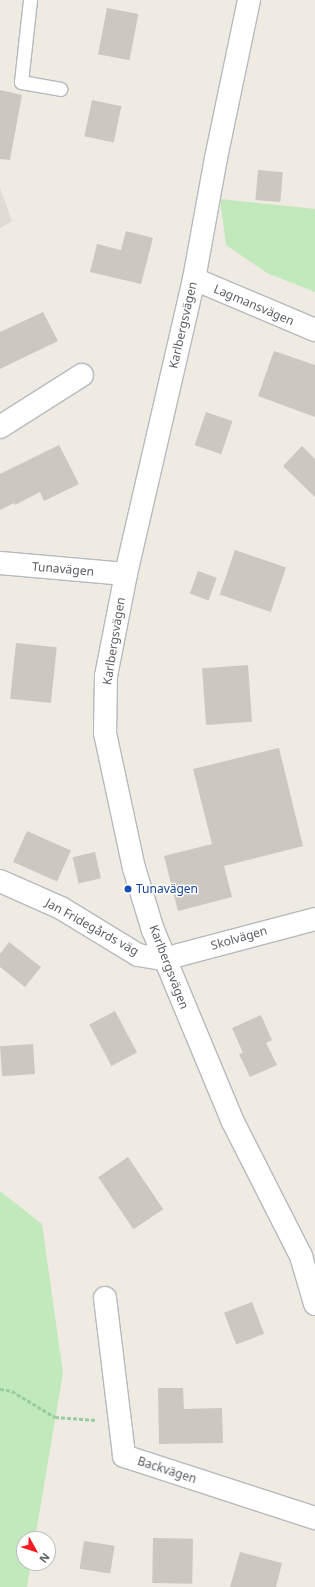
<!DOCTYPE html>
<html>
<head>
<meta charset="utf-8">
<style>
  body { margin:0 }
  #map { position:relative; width:315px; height:1587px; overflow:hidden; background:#efebe2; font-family:"Noto Sans",sans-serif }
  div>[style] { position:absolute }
  .education>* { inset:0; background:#e1dcd3 }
  .green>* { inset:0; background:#c1e9bc }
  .building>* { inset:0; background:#ccc7c1; transform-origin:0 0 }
  .path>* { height:2.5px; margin-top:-1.25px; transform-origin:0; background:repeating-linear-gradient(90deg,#96ce9f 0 4px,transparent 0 6px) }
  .roads { filter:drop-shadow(1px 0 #b5babe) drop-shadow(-1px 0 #b5babe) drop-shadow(0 1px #b5babe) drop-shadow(0 -1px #b5babe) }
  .service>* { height:13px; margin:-6.5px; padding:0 6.5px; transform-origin:6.5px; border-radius:6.5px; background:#fff }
  .minor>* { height:22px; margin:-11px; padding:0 11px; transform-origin:11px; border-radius:11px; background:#fff }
  .tertiary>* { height:22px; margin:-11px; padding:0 11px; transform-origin:11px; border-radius:11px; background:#fff }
  .dots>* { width:11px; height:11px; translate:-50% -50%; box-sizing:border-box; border:2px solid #fff; border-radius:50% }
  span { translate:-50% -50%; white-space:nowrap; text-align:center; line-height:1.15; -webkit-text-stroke:3px #fff; paint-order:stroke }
  .street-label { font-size:12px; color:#5b6065 }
  .transit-label { font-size:12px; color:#164399 }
  .left { translate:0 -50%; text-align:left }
  .north { position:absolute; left:16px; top:1531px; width:40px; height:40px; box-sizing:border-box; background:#fff; border:1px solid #bdbfc1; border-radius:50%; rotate:129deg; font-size:11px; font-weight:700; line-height:16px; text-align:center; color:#5b6065 }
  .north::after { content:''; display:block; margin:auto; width:14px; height:18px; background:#fb1c23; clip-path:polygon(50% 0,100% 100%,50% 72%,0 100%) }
</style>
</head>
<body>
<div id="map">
  <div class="education">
    <div style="clip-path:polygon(0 188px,12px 221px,0 228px)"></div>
  </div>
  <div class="green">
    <div style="clip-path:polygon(220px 199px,315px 209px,315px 292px,267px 273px,226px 245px)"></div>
    <div style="clip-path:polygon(0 1191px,42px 1224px,63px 1373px,35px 1539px,24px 1539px,24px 1563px,31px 1563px,27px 1587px,0 1587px)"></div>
  </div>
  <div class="building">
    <div style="left:107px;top:8px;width:32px;height:47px;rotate:11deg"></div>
    <div style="clip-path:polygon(0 90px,22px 95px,10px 160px,0 159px)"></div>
    <div style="left:92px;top:100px;width:30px;height:37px;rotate:12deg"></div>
    <div style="left:258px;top:170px;width:25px;height:30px;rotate:5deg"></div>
    <div style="clip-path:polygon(126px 231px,153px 238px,141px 284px,90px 272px,97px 244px,121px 250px)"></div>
    <div style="clip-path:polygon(43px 312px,58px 341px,0 369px,0 332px)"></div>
    <div style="clip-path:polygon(274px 351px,315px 365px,315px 417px,258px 396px)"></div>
    <div style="left:206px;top:412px;width:28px;height:35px;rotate:19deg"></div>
    <div style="clip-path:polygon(59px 445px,79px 484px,44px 501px,40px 492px,15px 505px,14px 503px,0 510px,0 474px)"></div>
    <div style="clip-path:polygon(302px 446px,315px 459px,315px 497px,283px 466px)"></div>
    <div style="left:235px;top:550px;width:54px;height:47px;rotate:19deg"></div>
    <div style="left:198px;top:571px;width:20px;height:24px;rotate:20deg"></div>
    <div style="left:16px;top:643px;width:41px;height:56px;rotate:6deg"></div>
    <div style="left:248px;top:665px;width:57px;height:46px;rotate:86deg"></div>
    <div style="clip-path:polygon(279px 748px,303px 846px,224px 866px,232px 897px,178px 911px,164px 856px,212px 844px,193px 769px)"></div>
    <div style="left:27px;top:831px;width:48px;height:34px;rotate:24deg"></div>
    <div style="left:95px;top:852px;width:27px;height:23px;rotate:77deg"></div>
    <div style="clip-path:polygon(9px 942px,41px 967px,25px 987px,0 967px,0 954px)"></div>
    <div style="left:115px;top:1011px;width:47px;height:29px;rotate:62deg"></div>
    <div style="clip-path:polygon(261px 1015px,272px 1040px,266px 1043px,277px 1065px,250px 1077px,239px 1054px,243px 1053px,232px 1028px)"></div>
    <div style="left:33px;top:1044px;width:30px;height:33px;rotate:86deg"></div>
    <div style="left:128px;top:1157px;width:63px;height:36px;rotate:56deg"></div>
    <div style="left:252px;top:1302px;width:34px;height:30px;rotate:69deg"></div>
    <div style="clip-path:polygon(158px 1388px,183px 1388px,184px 1409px,222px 1408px,223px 1443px,159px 1444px)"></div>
    <div style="left:153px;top:1538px;width:40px;height:45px;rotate:1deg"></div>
    <div style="left:84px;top:1541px;width:31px;height:28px;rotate:9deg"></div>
    <div style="clip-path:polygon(240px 1552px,282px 1563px,276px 1587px,230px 1587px)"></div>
  </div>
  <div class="path">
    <div style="left:0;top:1389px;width:12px;rotate:9deg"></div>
    <div style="left:12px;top:1391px;width:50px;rotate:31.2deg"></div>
    <div style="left:55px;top:1417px;width:41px;rotate:4.2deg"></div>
  </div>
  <div class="roads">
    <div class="service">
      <div style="left:30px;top:0;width:82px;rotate:96.3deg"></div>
      <div style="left:21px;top:82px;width:40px;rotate:10deg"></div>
    </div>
    <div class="minor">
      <div style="left:194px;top:279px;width:131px;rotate:22.9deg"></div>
      <div style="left:0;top:427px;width:97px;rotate:-32.4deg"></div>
      <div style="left:0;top:563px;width:126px;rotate:5deg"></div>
      <div style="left:0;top:881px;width:67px;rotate:23.9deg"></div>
      <div style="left:61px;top:908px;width:90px;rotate:31.4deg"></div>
      <div style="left:138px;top:955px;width:26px;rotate:9deg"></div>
      <div style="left:164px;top:959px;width:156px;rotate:-14.8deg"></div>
      <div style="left:105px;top:1298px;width:159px;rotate:83.1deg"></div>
      <div style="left:124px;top:1456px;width:201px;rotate:18deg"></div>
    </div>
    <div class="tertiary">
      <div style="left:249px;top:0;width:161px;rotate:101.8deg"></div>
      <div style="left:216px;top:158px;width:123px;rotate:100.3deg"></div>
      <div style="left:194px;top:279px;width:303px;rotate:103deg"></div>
      <div style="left:126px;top:574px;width:104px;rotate:101.1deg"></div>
      <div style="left:106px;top:676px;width:57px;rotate:91deg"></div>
      <div style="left:105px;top:733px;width:138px;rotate:77.9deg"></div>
      <div style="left:134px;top:868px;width:65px;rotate:73deg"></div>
      <div style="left:153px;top:930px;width:206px;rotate:67.4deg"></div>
      <div style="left:232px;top:1120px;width:153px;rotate:63.1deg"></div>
      <div style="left:301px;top:1256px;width:50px;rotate:73.7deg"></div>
    </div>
  </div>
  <div class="dots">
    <div style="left:128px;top:889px;background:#1a4fb4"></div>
  </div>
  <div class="street-label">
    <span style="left:254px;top:305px;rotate:23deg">Lagmansvägen</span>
    <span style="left:183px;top:325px;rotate:-77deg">Karlbergsvägen</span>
    <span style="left:63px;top:569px;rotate:5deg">Tunavägen</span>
    <span style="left:114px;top:641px;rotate:-81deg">Karlbergsvägen</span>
    <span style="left:92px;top:927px;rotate:29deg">Jan Fridegårds väg</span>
    <span style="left:239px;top:938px;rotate:-16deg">Skolvägen</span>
    <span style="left:169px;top:967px;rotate:69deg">Karlbergsvägen</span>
    <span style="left:167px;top:1470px;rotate:18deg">Backvägen</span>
  </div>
  <div class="transit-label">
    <span class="left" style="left:136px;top:889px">Tunavägen</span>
  </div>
  <div class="north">N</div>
</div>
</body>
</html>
